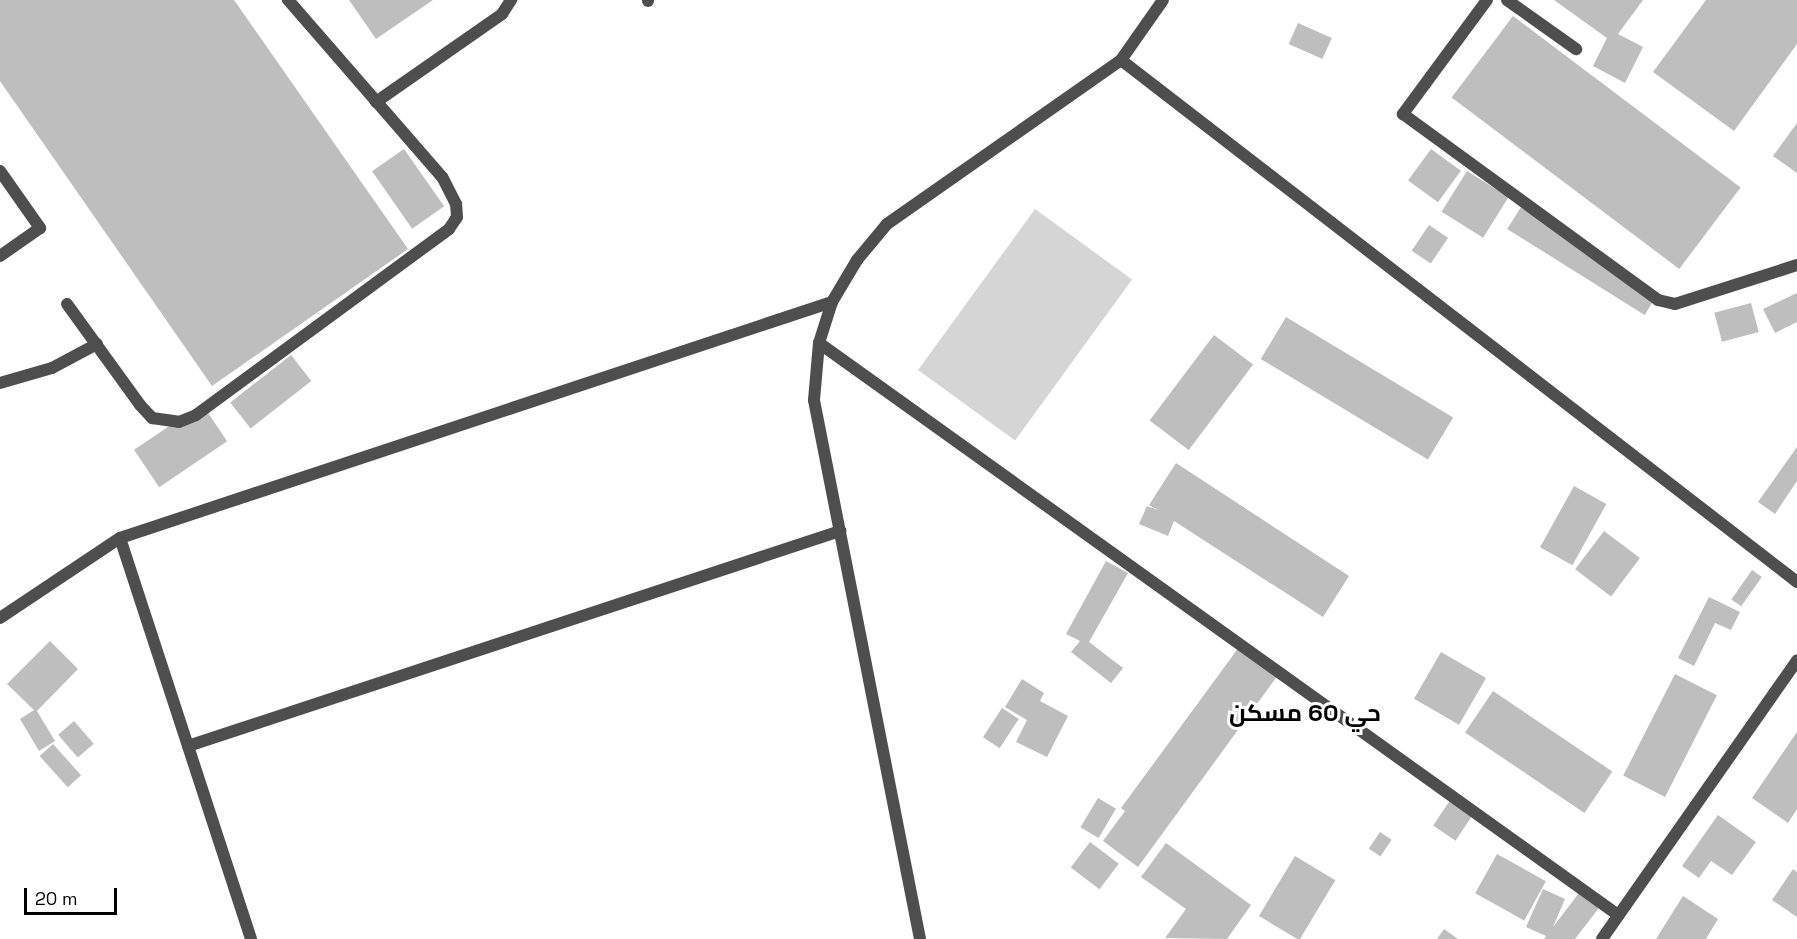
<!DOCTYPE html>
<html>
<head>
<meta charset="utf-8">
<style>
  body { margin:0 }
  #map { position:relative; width:1797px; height:939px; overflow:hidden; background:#fff; font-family:"Space Grotesk",Cairo,sans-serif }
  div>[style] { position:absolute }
  .green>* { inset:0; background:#d5d5d5; transform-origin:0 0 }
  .building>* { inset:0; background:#bebebe; transform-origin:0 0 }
  .service>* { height:12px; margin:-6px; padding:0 6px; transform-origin:6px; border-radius:6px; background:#4e4e4e }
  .minor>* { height:12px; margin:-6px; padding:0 6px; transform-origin:6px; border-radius:6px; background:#4e4e4e }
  span { translate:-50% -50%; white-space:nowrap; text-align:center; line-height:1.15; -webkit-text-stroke:6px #fff; paint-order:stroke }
  .neighbourhood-label { font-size:24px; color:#000; font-weight:700 }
  .scale { position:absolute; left:24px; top:888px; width:93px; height:27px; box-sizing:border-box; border:3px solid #000; border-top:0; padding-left:8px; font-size:18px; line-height:21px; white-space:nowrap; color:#000; -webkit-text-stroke:4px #fff; paint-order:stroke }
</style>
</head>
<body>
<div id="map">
  <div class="green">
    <div style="left:1035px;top:209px;width:120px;height:199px;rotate:36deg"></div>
  </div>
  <div class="building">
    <div style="clip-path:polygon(0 0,234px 0,408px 249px,212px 386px,0 81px)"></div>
    <div style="clip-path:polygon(349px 0,433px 0,376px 39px)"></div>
    <div style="clip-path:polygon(1554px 0,1643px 0,1618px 34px,1643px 47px,1625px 83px,1593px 66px,1607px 38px)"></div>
    <div style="clip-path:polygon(1706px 0,1797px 0,1797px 44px,1734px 131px,1653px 72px)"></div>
    <div style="left:1513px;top:16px;width:285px;height:102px;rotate:37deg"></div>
    <div style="left:1298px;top:23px;width:37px;height:23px;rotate:24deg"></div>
    <div style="clip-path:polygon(1797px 123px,1797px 173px,1773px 156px)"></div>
    <div style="left:404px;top:149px;width:70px;height:39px;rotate:55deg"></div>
    <div style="left:1431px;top:149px;width:37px;height:39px;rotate:36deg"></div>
    <div style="left:1467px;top:171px;width:49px;height:48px;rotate:32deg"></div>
    <div style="left:1521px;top:207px;width:162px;height:26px;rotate:32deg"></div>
    <div style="left:1429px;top:225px;width:23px;height:31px;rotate:34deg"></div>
    <div style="clip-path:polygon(1797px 293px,1797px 322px,1775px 333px,1763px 309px)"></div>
    <div style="left:1751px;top:303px;width:30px;height:38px;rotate:75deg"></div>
    <div style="left:1286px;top:317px;width:195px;height:49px;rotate:31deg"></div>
    <div style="left:1214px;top:335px;width:49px;height:107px;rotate:37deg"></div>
    <div style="left:291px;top:355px;width:33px;height:77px;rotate:52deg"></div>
    <div style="left:202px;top:404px;width:45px;height:82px;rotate:56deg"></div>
    <div style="clip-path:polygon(1797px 447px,1797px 481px,1775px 514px,1758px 502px)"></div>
    <div style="clip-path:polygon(1176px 463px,1349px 576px,1323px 617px,1174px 521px,1168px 536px,1139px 524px,1147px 506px,1158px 510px,1149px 505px)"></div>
    <div style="left:1574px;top:486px;width:37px;height:70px;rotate:29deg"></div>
    <div style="left:1604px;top:531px;width:45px;height:48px;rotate:37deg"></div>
    <div style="clip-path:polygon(1106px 561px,1128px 573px,1089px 642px,1123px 668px,1111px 683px,1071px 652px,1080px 641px,1066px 634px)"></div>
    <div style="left:1752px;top:570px;width:12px;height:36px;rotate:35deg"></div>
    <div style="clip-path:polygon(1709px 597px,1740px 612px,1731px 630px,1715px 623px,1694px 666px,1678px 658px)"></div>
    <div style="clip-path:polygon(50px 641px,78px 669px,37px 711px,55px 741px,39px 751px,20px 719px,34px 710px,7px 684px)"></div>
    <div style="clip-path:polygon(1242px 643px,1281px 671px,1138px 867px,1103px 841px,1125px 811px,1121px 808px)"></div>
    <div style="left:1441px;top:652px;width:52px;height:54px;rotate:30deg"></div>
    <div style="left:1675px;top:674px;width:47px;height:114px;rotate:27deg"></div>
    <div style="clip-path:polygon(1022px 679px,1044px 693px,1040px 701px,1068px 716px,1047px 757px,1016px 742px,1027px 720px,1005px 707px)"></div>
    <div style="left:1493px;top:691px;width:144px;height:50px;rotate:34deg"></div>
    <div style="left:1002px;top:708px;width:20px;height:35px;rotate:33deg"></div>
    <div style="left:74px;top:721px;width:30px;height:21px;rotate:49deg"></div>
    <div style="clip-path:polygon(1797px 732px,1797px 809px,1788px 823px,1752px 798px)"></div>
    <div style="left:53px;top:744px;width:42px;height:18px;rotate:48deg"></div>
    <div style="left:1098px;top:798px;width:21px;height:34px;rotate:31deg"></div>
    <div style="left:1451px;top:799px;width:27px;height:32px;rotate:34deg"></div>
    <div style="clip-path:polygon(1718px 815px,1756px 842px,1732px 875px,1711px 861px,1699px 878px,1682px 866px)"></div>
    <div style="left:1380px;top:832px;width:14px;height:20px;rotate:34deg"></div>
    <div style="left:1090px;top:842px;width:36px;height:32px;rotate:37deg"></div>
    <div style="clip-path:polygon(1166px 843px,1251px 905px,1227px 939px,1165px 938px,1186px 909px,1141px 877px)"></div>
    <div style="left:1497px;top:854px;width:56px;height:45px;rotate:29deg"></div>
    <div style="left:1295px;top:856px;width:47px;height:70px;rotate:31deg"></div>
    <div style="clip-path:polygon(1793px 869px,1797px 872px,1797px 917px,1772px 900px)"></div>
    <div style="clip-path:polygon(1543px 889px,1565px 899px,1553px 927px,1582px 889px,1602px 904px,1575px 939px,1544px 939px,1546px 936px,1526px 927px)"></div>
    <div style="clip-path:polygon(1683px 896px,1718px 919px,1706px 939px,1656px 939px)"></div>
    <div style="clip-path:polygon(1444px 929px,1458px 939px,1437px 939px)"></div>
  </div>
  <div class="service">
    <div style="left:648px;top:0;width:1px;rotate:90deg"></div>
    <div style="left:1487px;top:0;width:142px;rotate:126.4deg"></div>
    <div style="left:1403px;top:114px;width:316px;rotate:36.1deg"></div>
    <div style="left:1658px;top:300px;width:17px;rotate:13deg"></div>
    <div style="left:1675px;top:304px;width:128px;rotate:-17.7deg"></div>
    <div style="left:1507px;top:0;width:85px;rotate:35.4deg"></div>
    <div style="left:376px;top:102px;width:154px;rotate:-34.9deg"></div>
    <div style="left:502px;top:14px;width:17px;rotate:-57deg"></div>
    <div style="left:0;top:171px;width:70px;rotate:54.9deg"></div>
    <div style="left:40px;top:228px;width:49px;rotate:145deg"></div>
    <div style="left:67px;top:304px;width:125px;rotate:54.1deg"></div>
    <div style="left:140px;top:405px;width:18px;rotate:47deg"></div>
    <div style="left:152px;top:418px;width:27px;rotate:8deg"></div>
    <div style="left:179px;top:422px;width:18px;rotate:-22deg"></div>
    <div style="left:196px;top:415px;width:314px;rotate:-36.3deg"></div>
    <div style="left:449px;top:229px;width:14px;rotate:-56deg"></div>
    <div style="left:457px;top:217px;width:13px;rotate:-94deg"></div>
    <div style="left:456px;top:204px;width:30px;rotate:-117deg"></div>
    <div style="left:442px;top:177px;width:235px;rotate:-131deg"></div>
    <div style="left:0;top:383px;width:54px;rotate:-16.1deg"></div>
    <div style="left:52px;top:368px;width:51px;rotate:-28.1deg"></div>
  </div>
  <div class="minor">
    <div style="left:1121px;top:60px;width:854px;rotate:37.67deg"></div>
    <div style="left:819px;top:343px;width:983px;rotate:35.6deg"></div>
    <div style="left:120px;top:538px;width:422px;rotate:71.9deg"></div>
    <div style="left:0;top:618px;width:144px;rotate:-33.7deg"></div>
    <div style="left:120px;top:538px;width:750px;rotate:-18.34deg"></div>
    <div style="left:188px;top:746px;width:687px;rotate:-18.25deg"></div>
    <div style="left:920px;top:939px;width:549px;rotate:-101.13deg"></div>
    <div style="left:814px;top:400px;width:57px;rotate:-85deg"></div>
    <div style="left:819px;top:343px;width:43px;rotate:-72.4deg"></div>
    <div style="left:832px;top:302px;width:49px;rotate:-59.2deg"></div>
    <div style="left:857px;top:260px;width:47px;rotate:-50.2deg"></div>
    <div style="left:887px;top:224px;width:286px;rotate:-35deg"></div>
    <div style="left:1121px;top:60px;width:73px;rotate:-55deg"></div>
    <div style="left:1602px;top:939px;width:340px;rotate:-55deg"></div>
  </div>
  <div class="neighbourhood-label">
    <span style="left:1305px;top:713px">حي 60 مسكن</span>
  </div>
  <div class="scale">20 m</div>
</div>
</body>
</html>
